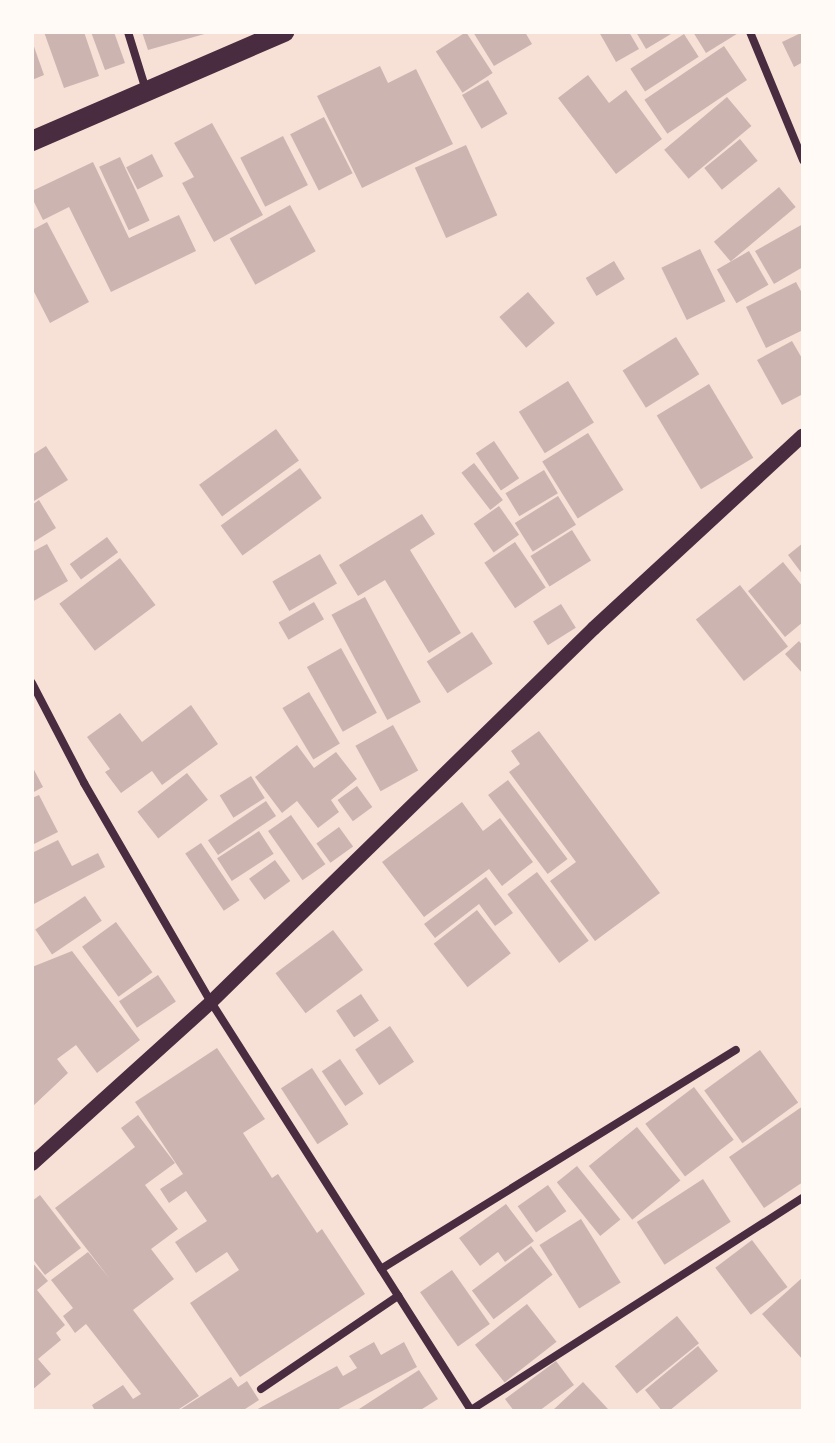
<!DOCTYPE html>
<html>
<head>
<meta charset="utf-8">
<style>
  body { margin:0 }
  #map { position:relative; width:835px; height:1443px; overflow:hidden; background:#f7e1d7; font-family:Mulish,sans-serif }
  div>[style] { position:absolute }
  .building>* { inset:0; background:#ccb4b1; transform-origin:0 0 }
  .minor>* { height:8px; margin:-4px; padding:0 4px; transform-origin:4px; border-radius:4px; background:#4a2c40 }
  .tertiary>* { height:14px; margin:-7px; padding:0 7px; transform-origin:7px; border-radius:7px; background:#4a2c40 }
  .primary>* { height:20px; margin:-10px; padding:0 10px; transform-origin:10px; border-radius:10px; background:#4a2c40 }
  span { translate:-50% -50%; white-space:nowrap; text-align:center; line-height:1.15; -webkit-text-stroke:7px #fffaf5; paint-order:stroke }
  .frame { position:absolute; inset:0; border:34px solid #fffaf5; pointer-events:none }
</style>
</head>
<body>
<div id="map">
  <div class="building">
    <div style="clip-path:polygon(44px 32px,84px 32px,99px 76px,64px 88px)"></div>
    <div style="clip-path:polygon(91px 32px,114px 32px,125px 63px,105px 70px)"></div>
    <div style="clip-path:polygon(142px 32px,208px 32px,208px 33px,148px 50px)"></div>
    <div style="left:466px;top:32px;width:49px;height:36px;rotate:57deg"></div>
    <div style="clip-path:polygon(473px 32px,525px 32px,532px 44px,494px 66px)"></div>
    <div style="clip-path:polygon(599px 32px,629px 32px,639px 49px,616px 62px)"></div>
    <div style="clip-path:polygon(636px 32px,669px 32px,671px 34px,646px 49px)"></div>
    <div style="clip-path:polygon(693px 32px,740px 32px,706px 53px)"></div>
    <div style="clip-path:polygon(803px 32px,803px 62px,794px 67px,782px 42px)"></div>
    <div style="left:684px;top:34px;width:27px;height:64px;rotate:57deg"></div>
    <div style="clip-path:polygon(32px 41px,44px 75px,32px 80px)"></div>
    <div style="left:724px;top:46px;width:41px;height:96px;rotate:56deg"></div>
    <div style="clip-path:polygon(380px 66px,388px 83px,416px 69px,453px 144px,362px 188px,317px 96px)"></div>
    <div style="clip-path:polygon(588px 75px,609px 103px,626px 90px,662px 139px,616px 174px,558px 98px)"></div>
    <div style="left:488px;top:80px;width:39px;height:30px;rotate:60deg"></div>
    <div style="left:727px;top:97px;width:38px;height:82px;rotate:50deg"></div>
    <div style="left:324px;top:117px;width:63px;height:38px;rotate:63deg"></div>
    <div style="clip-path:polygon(212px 123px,263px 215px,214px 242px,182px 183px,194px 177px,174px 143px)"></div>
    <div style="left:283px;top:136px;width:55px;height:48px;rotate:63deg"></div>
    <div style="left:740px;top:139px;width:28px;height:46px;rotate:51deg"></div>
    <div style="left:466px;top:145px;width:77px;height:56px;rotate:66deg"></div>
    <div style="left:152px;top:154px;width:25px;height:29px;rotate:63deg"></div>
    <div style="left:120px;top:157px;width:70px;height:23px;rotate:65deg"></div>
    <div style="clip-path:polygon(93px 162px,129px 238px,179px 215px,196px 251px,111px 292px,69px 207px,43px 220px,32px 198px,32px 191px)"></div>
    <div style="left:779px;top:187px;width:26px;height:85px;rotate:50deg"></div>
    <div style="left:290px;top:205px;width:53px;height:69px;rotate:61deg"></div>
    <div style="clip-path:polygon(47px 222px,89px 302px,50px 323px,32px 288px,32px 230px)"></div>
    <div style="clip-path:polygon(803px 224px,803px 267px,774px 284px,755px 251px)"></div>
    <div style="left:700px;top:249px;width:58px;height:43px;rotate:64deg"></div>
    <div style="left:749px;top:251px;width:39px;height:37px;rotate:60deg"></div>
    <div style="left:614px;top:261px;width:21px;height:33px;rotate:59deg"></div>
    <div style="clip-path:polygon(796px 282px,803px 295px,803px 330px,766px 348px,746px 307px)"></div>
    <div style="left:528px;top:292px;width:41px;height:38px;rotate:49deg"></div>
    <div style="left:676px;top:337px;width:44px;height:63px;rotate:58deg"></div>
    <div style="clip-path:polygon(792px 341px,803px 360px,803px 394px,782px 405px,757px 360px)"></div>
    <div style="left:568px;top:381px;width:49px;height:58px;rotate:58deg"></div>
    <div style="left:709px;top:384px;width:86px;height:61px;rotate:59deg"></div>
    <div style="left:276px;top:429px;width:39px;height:95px;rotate:54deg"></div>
    <div style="left:588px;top:433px;width:67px;height:54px;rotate:58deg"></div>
    <div style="left:494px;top:441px;width:45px;height:22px;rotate:56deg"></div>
    <div style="clip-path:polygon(46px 446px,68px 480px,34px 501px,32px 455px)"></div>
    <div style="left:474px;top:463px;width:47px;height:16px;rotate:52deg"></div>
    <div style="left:300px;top:468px;width:37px;height:98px;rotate:54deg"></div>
    <div style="left:544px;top:470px;width:27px;height:45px;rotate:59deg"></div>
    <div style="left:558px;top:496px;width:34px;height:51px;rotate:58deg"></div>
    <div style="clip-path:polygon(39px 500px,56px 528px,32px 543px,32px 505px)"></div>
    <div style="left:499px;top:506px;width:35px;height:31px;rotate:55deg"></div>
    <div style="clip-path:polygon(422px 514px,435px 534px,410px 550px,461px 633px,429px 653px,385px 580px,358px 596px,339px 565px)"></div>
    <div style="left:572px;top:530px;width:36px;height:49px;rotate:58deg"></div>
    <div style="left:107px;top:537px;width:19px;height:46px;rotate:54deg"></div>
    <div style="left:515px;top:542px;width:55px;height:37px;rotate:56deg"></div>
    <div style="clip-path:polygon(803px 543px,803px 575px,788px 555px)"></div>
    <div style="clip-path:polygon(47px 544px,68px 581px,32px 602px,32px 552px)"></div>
    <div style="left:320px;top:554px;width:34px;height:55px;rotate:60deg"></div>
    <div style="left:120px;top:558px;width:59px;height:76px;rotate:53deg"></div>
    <div style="clip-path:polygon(783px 562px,803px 587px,803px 622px,785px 637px,748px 591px)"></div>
    <div style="left:740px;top:585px;width:78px;height:56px;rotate:52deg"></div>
    <div style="left:365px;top:597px;width:119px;height:38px;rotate:62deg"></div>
    <div style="left:314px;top:602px;width:20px;height:41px;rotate:60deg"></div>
    <div style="left:561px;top:604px;width:28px;height:33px;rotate:58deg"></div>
    <div style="left:472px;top:632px;width:38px;height:54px;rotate:57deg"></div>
    <div style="clip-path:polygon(799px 641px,803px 646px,803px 674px,785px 654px)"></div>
    <div style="left:341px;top:648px;width:74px;height:39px;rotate:61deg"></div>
    <div style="left:309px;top:692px;width:60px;height:31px;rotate:59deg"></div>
    <div style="clip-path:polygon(191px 705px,218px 744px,162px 785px,152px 771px,121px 793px,105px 772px,110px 769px,87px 737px,120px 713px,142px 742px)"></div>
    <div style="left:393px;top:725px;width:52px;height:43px;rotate:61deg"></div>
    <div style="clip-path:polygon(539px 731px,660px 893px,595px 941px,550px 881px,576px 862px,509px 772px,520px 764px,511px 751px)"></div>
    <div style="clip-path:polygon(297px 745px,314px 768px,336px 752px,357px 779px,331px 800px,339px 812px,318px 828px,297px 801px,282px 813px,255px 777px)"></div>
    <div style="clip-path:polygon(32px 766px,43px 787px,32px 793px)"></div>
    <div style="left:187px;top:773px;width:34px;height:63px;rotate:52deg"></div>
    <div style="left:251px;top:776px;width:26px;height:37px;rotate:58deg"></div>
    <div style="left:508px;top:780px;width:99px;height:25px;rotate:53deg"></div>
    <div style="left:357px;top:786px;width:26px;height:24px;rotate:54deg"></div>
    <div style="clip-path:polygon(39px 795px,58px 832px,32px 845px,32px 798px)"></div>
    <div style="left:266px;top:801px;width:18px;height:70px;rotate:56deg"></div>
    <div style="clip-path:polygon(462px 802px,483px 831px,500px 818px,533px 862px,502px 886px,489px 869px,424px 917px,382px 862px)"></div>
    <div style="left:291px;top:815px;width:60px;height:28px;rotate:55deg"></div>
    <div style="left:339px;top:827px;width:24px;height:28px;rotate:54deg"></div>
    <div style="left:259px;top:831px;width:27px;height:50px;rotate:57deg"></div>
    <div style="clip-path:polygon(58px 840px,72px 866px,98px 853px,105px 867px,32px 905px,32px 853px)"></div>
    <div style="left:201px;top:843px;width:69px;height:19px;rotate:56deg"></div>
    <div style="left:275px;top:860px;width:26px;height:32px;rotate:54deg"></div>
    <div style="left:537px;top:872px;width:86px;height:37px;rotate:53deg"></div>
    <div style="clip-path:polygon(486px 877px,513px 913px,495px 926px,479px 904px,435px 938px,424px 924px)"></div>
    <div style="left:85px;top:896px;width:30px;height:60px;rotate:56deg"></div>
    <div style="left:477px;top:910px;width:55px;height:55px;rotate:52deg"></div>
    <div style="left:116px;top:922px;width:62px;height:42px;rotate:54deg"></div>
    <div style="left:333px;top:930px;width:50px;height:72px;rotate:53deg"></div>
    <div style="clip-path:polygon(72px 951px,140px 1040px,97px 1073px,76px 1045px,57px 1059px,68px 1073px,32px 1107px,32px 967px)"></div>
    <div style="left:158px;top:975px;width:32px;height:47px;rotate:56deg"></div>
    <div style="left:361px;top:994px;width:32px;height:30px;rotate:56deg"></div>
    <div style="left:390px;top:1026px;width:43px;height:42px;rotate:56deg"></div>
    <div style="clip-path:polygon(217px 1048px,265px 1119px,243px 1133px,272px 1178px,278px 1174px,317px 1233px,322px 1229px,365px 1294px,240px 1377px,190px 1303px,239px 1270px,227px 1252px,196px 1273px,175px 1242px,207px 1221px,186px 1191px,169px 1203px,160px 1189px,183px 1174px,135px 1102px)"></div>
    <div style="left:760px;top:1050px;width:65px;height:69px;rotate:54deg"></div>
    <div style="left:340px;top:1059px;width:42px;height:22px;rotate:56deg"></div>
    <div style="left:312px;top:1068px;width:67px;height:37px;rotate:57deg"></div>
    <div style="left:694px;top:1087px;width:66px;height:61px;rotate:53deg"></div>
    <div style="clip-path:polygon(803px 1106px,803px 1182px,764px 1208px,729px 1157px)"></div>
    <div style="clip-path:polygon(138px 1115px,175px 1163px,145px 1185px,178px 1229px,151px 1249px,174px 1279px,133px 1310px,199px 1396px,176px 1411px,91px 1411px,94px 1409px,92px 1405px,123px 1385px,133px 1399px,141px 1394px,86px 1324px,75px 1333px,63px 1316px,73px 1308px,51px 1280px,88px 1252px,110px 1279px,55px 1208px,135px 1147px,121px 1128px)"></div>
    <div style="left:637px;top:1127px;width:69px;height:62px;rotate:51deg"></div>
    <div style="left:577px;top:1166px;width:69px;height:26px;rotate:51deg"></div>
    <div style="left:703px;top:1179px;width:51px;height:79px;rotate:57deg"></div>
    <div style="left:548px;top:1185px;width:32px;height:37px;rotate:55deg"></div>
    <div style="clip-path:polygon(40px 1195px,81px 1248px,45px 1275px,32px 1258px,32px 1201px)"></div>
    <div style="clip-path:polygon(506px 1204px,534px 1241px,505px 1262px,498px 1252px,480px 1266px,459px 1238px)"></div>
    <div style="left:581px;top:1219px;width:75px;height:49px;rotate:58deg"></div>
    <div style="left:752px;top:1240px;width:59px;height:46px;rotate:53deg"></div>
    <div style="left:531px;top:1246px;width:36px;height:74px;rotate:53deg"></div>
    <div style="clip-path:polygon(32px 1262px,48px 1281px,37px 1290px,65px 1325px,56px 1333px,61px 1340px,38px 1359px,51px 1374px,32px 1390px)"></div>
    <div style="left:452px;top:1270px;width:66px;height:39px;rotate:55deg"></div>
    <div style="clip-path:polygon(803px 1277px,803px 1360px,762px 1314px)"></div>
    <div style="left:527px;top:1304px;width:48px;height:66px;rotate:52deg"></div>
    <div style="left:677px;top:1316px;width:35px;height:80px;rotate:51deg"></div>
    <div style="clip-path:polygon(374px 1342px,381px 1355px,404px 1342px,417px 1367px,335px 1411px,254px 1411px,337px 1366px,343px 1376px,357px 1368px,349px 1356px)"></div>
    <div style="clip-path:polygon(698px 1346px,718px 1371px,669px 1411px,662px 1411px,645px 1390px)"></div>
    <div style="clip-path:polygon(556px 1361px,574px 1385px,539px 1411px,514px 1411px,505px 1399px)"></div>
    <div style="clip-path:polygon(419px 1370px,438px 1399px,419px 1411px,356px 1411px)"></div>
    <div style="clip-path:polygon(231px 1377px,238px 1387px,247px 1381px,259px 1400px,242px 1411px,178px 1411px)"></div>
    <div style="clip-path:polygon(583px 1382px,608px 1409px,605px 1411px,552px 1411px)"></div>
  </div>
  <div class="minor">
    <div style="left:128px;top:32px;width:61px;rotate:72.8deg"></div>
    <div style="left:750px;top:32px;width:139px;rotate:67.5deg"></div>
    <div style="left:32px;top:683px;width:113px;rotate:62.5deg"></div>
    <div style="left:84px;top:783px;width:253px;rotate:59.9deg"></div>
    <div style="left:211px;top:1002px;width:485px;rotate:57.5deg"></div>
    <div style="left:381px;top:1269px;width:417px;rotate:-31.7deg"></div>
    <div style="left:261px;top:1389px;width:166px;rotate:-34.2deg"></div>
    <div style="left:471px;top:1410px;width:394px;rotate:-32.6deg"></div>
  </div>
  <div class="tertiary">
    <div style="left:32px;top:1164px;width:241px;rotate:-42.1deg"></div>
    <div style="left:211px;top:1002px;width:535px;rotate:-44.32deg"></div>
    <div style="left:594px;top:628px;width:284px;rotate:-42.7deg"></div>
  </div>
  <div class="primary">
    <div style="left:32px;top:141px;width:275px;rotate:-23.4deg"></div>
  </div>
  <div class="frame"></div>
</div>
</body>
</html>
